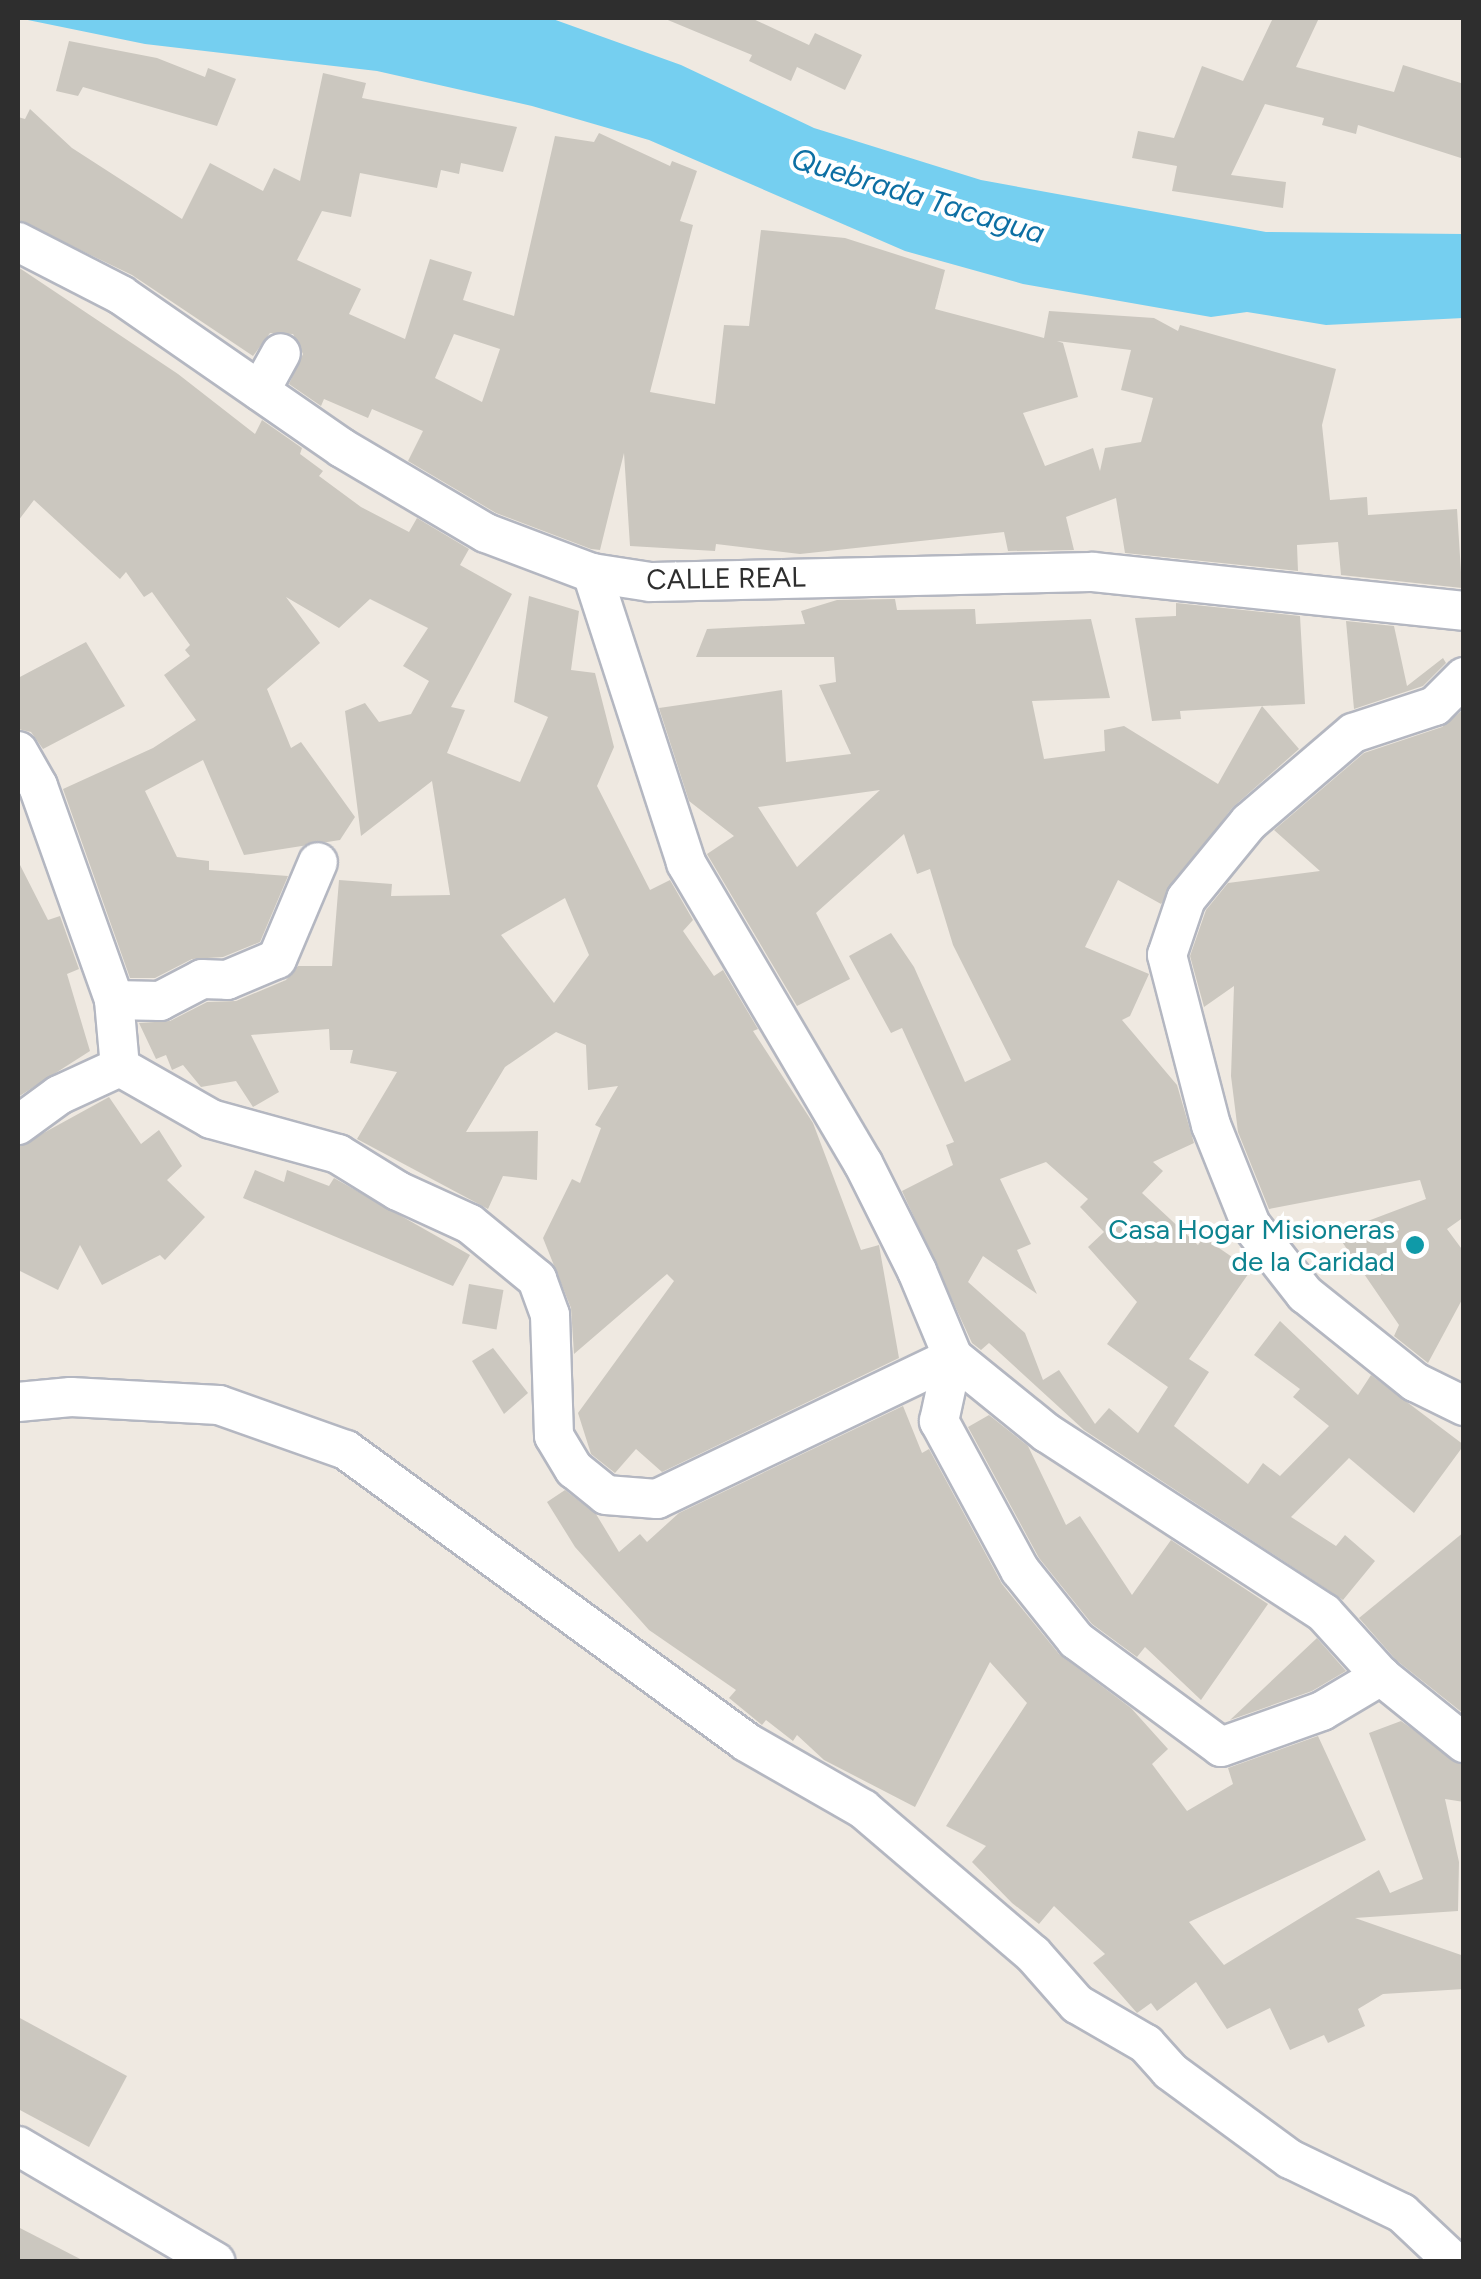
<!DOCTYPE html>
<html>
<head>
<meta charset="utf-8">
<style>
  body { margin:0 }
  #map { position:relative; width:1481px; height:2279px; overflow:hidden; background:#efe9e1; font-family:Figtree,sans-serif }
  div>[style] { position:absolute }
  .water>* { inset:0; background:#75cff0 }
  .building>* { inset:0; background:#cbc7bf; transform-origin:0 0 }
  .roads { filter:drop-shadow(2px 0 #b4b7c1) drop-shadow(-2px 0 #b4b7c1) drop-shadow(0 2px #b4b7c1) drop-shadow(0 -2px #b4b7c1) }
  .street>* { height:38px; margin:-19px; padding:0 19px; transform-origin:19px; border-radius:19px; background:#fff }
  .dots>* { width:28px; height:28px; translate:-50% -50%; box-sizing:border-box; border:5px solid #fff; border-radius:50% }
  span { translate:-50% -50%; white-space:nowrap; text-align:center; line-height:1.15; -webkit-text-stroke:8px #fff; paint-order:stroke }
  .street-label { font-size:28px; color:#2e2e2e }
  .culture-label { font-size:28px; color:#0d838f }
  .right { translate:-100% -50%; text-align:right }
  .water-label { font-size:30px; color:#0d6fa3; font-style:italic }
  .frame { position:absolute; inset:0; border:20px solid #2e2e2e; pointer-events:none }
</style>
</head>
<body>
<div id="map">
  <div class="water">
    <div style="clip-path:polygon(18px 18px,550px 18px,681px 65px,814px 128px,981px 180px,1266px 232px,1463px 234px,1463px 318px,1326px 325px,1247px 312px,1211px 317px,1023px 284px,905px 251px,649px 140px,532px 106px,377px 71px,145px 44px)"></div>
  </div>
  <div class="building">
    <div style="clip-path:polygon(663px 18px,751px 18px,809px 45px,815px 33px,862px 55px,845px 90px,797px 67px,791px 81px,749px 61px,752px 55px)"></div>
    <div style="clip-path:polygon(1273px 18px,1319px 18px,1296px 67px,1394px 92px,1403px 65px,1464px 84px,1464px 159px,1358px 125px,1356px 134px,1322px 125px,1324px 118px,1265px 104px,1231px 175px,1286px 182px,1283px 208px,1172px 191px,1177px 166px,1132px 158px,1138px 131px,1174px 138px,1202px 66px,1243px 81px)"></div>
    <div style="clip-path:polygon(69px 41px,157px 58px,205px 77px,208px 68px,236px 79px,217px 126px,83px 87px,78px 96px,56px 91px)"></div>
    <div style="clip-path:polygon(evenodd,323px 73px,366px 83px,362px 98px,517px 127px,503px 172px,461px 163px,459px 174px,441px 170px,437px 188px,360px 173px,351px 217px,322px 211px,297px 260px,361px 289px,349px 314px,405px 339px,430px 259px,472px 272px,463px 300px,514px 316px,555px 136px,594px 142px,599px 133px,670px 166px,672px 161px,697px 171px,680px 221px,693px 225px,650px 392px,715px 404px,724px 325px,749px 326px,761px 230px,845px 238px,945px 270px,935px 309px,1044px 338px,1049px 311px,1154px 318px,1178px 331px,1180px 325px,1336px 369px,1322px 425px,1330px 500px,1367px 497px,1368px 515px,1457px 509px,1462px 588px,1341px 575px,1338px 542px,1297px 545px,1298px 571px,1125px 553px,1116px 498px,1066px 517px,1074px 550px,1008px 551px,1004px 532px,800px 554px,716px 544px,715px 551px,630px 546px,624px 453px,600px 550px,591px 549px,496px 513px,408px 461px,423px 431px,372px 409px,368px 418px,324px 399px,321px 406px,289px 384px,303px 354px,293px 334px,270px 333px,253px 356px,132px 275px,18px 220px,18px 117px,25px 119px,30px 109px,72px 148px,182px 219px,210px 163px,263px 191px,274px 168px,300px 181px,323px 73px,454px 334px,500px 349px,482px 402px,435px 378px,454px 334px,323px 73px,1057px 341px,1131px 350px,1121px 390px,1153px 398px,1141px 442px,1105px 448px,1100px 471px,1093px 448px,1045px 466px,1023px 413px,1078px 397px,1063px 343px,1057px 341px)"></div>
    <div style="clip-path:polygon(evenodd,18px 267px,178px 374px,255px 434px,262px 420px,302px 448px,300px 454px,323px 471px,319px 476px,361px 507px,409px 532px,417px 518px,469px 549px,460px 565px,512px 594px,451px 707px,465px 710px,447px 753px,520px 782px,548px 717px,514px 702px,529px 596px,579px 611px,571px 670px,595px 673px,614px 747px,597px 786px,650px 890px,670px 880px,693px 920px,683px 931px,714px 976px,723px 970px,758px 1029px,753px 1031px,813px 1123px,861px 1250px,879px 1245px,899px 1358px,662px 1472px,636px 1449px,615px 1473px,591px 1454px,578px 1413px,674px 1281px,667px 1274px,574px 1354px,571px 1308px,543px 1238px,572px 1179px,580px 1183px,601px 1128px,595px 1125px,618px 1086px,588px 1090px,586px 1045px,556px 1032px,505px 1067px,466px 1132px,538px 1131px,537px 1180px,503px 1176px,488px 1209px,357px 1139px,397px 1072px,350px 1063px,353px 1050px,330px 1050px,329px 1029px,251px 1035px,279px 1092px,253px 1107px,236px 1081px,201px 1087px,183px 1065px,172px 1070px,166px 1055px,156px 1059px,139px 1023px,170px 1021px,207px 1002px,236px 1001px,286px 980px,298px 966px,332px 966px,339px 880px,392px 884px,391px 896px,450px 895px,432px 781px,361px 836px,345px 711px,365px 703px,379px 722px,411px 714px,429px 681px,403px 666px,428px 628px,370px 599px,339px 628px,286px 597px,320px 643px,267px 689px,291px 748px,301px 742px,355px 817px,340px 840px,244px 855px,203px 760px,145px 791px,177px 857px,209px 861px,209px 870px,288px 876px,260px 942px,223px 957px,192px 959px,155px 978px,130px 978px,63px 789px,153px 748px,196px 720px,164px 675px,190px 656px,185px 650px,190px 645px,152px 592px,144px 597px,126px 572px,120px 579px,34px 500px,18px 521px,18px 267px,565px 898px,589px 955px,554px 1003px,501px 935px,565px 898px)"></div>
    <div style="clip-path:polygon(evenodd,895px 599px,897px 610px,975px 609px,976px 624px,1091px 619px,1110px 698px,1032px 701px,1044px 759px,1105px 751px,1104px 730px,1124px 726px,1218px 784px,1262px 706px,1180px 711px,1181px 719px,1152px 721px,1135px 618px,1176px 616px,1176px 603px,1300px 616px,1305px 704px,1262px 706px,1299px 749px,1232px 808px,1161px 904px,1118px 880px,1085px 947px,1149px 974px,1130px 1016px,1122px 1020px,1177px 1085px,1194px 1143px,1153px 1162px,1163px 1171px,1142px 1193px,1198px 1245px,1203px 1237px,1251px 1270px,1189px 1359px,1209px 1372px,1174px 1426px,1248px 1484px,1263px 1463px,1280px 1476px,1329px 1426px,1293px 1397px,1300px 1389px,1254px 1355px,1280px 1321px,1358px 1395px,1371px 1375px,1464px 1445px,1414px 1513px,1349px 1458px,1291px 1517px,1336px 1546px,1345px 1535px,1375px 1561px,1343px 1600px,1084px 1430px,989px 1343px,981px 1350px,972px 1343px,902px 1191px,953px 1165px,946px 1145px,954px 1142px,902px 1028px,891px 1033px,849px 956px,891px 933px,914px 967px,965px 1082px,1011px 1060px,953px 945px,930px 869px,917px 874px,904px 834px,816px 913px,850px 979px,797px 1006px,707px 854px,734px 836px,689px 801px,659px 708px,782px 690px,786px 762px,851px 754px,819px 685px,836px 682px,834px 657px,696px 657px,707px 629px,805px 624px,801px 611px,837px 600px,895px 599px,880px 790px,797px 867px,758px 807px,880px 790px,895px 599px,1046px 1162px,1088px 1199px,1080px 1207px,1104px 1232px,1088px 1247px,1137px 1302px,1107px 1344px,1168px 1387px,1138px 1433px,1109px 1408px,1095px 1424px,1059px 1370px,1043px 1380px,1025px 1333px,968px 1282px,983px 1256px,1037px 1294px,1017px 1250px,1031px 1244px,1000px 1179px,1046px 1162px)"></div>
    <div style="clip-path:polygon(1346px 621px,1394px 626px,1407px 686px,1443px 658px,1446px 663px,1423px 686px,1354px 709px)"></div>
    <div style="clip-path:polygon(86px 642px,125px 706px,43px 749px,31px 732px,18px 729px,18px 678px)"></div>
    <div style="clip-path:polygon(1464px 709px,1464px 1217px,1447px 1229px,1464px 1252px,1464px 1296px,1428px 1363px,1394px 1336px,1399px 1325px,1336px 1233px,1426px 1199px,1420px 1180px,1269px 1209px,1238px 1132px,1231px 1076px,1234px 986px,1204px 1007px,1190px 956px,1206px 910px,1228px 883px,1320px 871px,1274px 830px,1364px 753px,1442px 727px)"></div>
    <div style="clip-path:polygon(18px 861px,48px 920px,60px 916px,79px 969px,67px 974px,90px 1051px,18px 1097px)"></div>
    <div style="clip-path:polygon(109px 1097px,141px 1144px,159px 1130px,182px 1166px,167px 1180px,205px 1217px,165px 1260px,160px 1255px,102px 1285px,80px 1245px,58px 1290px,18px 1270px,18px 1147px)"></div>
    <div style="clip-path:polygon(255px 1170px,284px 1182px,287px 1170px,329px 1186px,334px 1178px,470px 1255px,453px 1286px,243px 1198px)"></div>
    <div style="left:469px;top:1284px;width:35px;height:40px;rotate:10deg"></div>
    <div style="clip-path:polygon(493px 1348px,528px 1393px,504px 1414px,472px 1361px)"></div>
    <div style="clip-path:polygon(903px 1406px,922px 1453px,929px 1449px,1002px 1584px,1059px 1654px,1131px 1708px,1168px 1749px,1152px 1764px,1187px 1811px,1233px 1784px,1228px 1768px,1318px 1736px,1366px 1840px,1189px 1922px,1224px 1965px,1379px 1870px,1390px 1893px,1423px 1879px,1369px 1733px,1401px 1721px,1464px 1765px,1464px 1802px,1445px 1799px,1459px 1862px,1458px 1911px,1355px 1918px,1464px 1956px,1464px 1989px,1383px 1994px,1358px 2009px,1365px 2026px,1328px 2043px,1324px 2035px,1290px 2050px,1270px 2008px,1227px 2029px,1196px 1982px,1157px 2011px,1151px 2003px,1137px 2013px,1093px 1963px,1105px 1954px,1054px 1906px,1039px 1924px,1012px 1903px,972px 1862px,986px 1846px,946px 1826px,1027px 1703px,990px 1662px,915px 1807px,824px 1760px,797px 1735px,793px 1741px,766px 1720px,762px 1725px,729px 1698px,736px 1690px,649px 1630px,575px 1547px,547px 1502px,565px 1490px,596px 1514px,619px 1552px,640px 1534px,647px 1542px,679px 1513px)"></div>
    <div style="clip-path:polygon(989px 1415px,1028px 1446px,1066px 1525px,1080px 1516px,1132px 1595px,1171px 1540px,1268px 1604px,1201px 1700px,1145px 1647px,1137px 1657px,1092px 1624px,1039px 1558px,968px 1427px)"></div>
    <div style="clip-path:polygon(1464px 1532px,1464px 1714px,1396px 1660px,1359px 1618px)"></div>
    <div style="clip-path:polygon(1317px 1638px,1346px 1671px,1312px 1691px,1230px 1720px)"></div>
    <div style="clip-path:polygon(18px 2017px,127px 2076px,89px 2147px,18px 2109px)"></div>
    <div style="clip-path:polygon(18px 2227px,86px 2262px,18px 2262px)"></div>
  </div>
  <div class="roads">
    <div class="street">
      <div style="left:18px;top:242px;width:116px;rotate:27.2deg"></div>
      <div style="left:121px;top:295px;width:269px;rotate:34.7deg"></div>
      <div style="left:342px;top:448px;width:167px;rotate:30.6deg"></div>
      <div style="left:486px;top:533px;width:113px;rotate:20.7deg"></div>
      <div style="left:592px;top:573px;width:59px;rotate:8.8deg"></div>
      <div style="left:650px;top:582px;width:443px;rotate:-1.3deg"></div>
      <div style="left:1093px;top:572px;width:373px;rotate:6deg"></div>
      <div style="left:260px;top:391px;width:43px;rotate:-61.1deg"></div>
      <div style="left:592px;top:573px;width:305px;rotate:72deg"></div>
      <div style="left:686px;top:863px;width:348px;rotate:59.5deg"></div>
      <div style="left:863px;top:1163px;width:121px;rotate:63.4deg"></div>
      <div style="left:917px;top:1271px;width:93px;rotate:67.3deg"></div>
      <div style="left:953px;top:1357px;width:66px;rotate:102.3deg"></div>
      <div style="left:939px;top:1421px;width:170px;rotate:61.5deg"></div>
      <div style="left:1020px;top:1570px;width:90px;rotate:51.3deg"></div>
      <div style="left:1076px;top:1640px;width:180px;rotate:36.4deg"></div>
      <div style="left:1221px;top:1747px;width:107px;rotate:-19.6deg"></div>
      <div style="left:1322px;top:1711px;width:69px;rotate:-30.7deg"></div>
      <div style="left:1464px;top:677px;width:41px;rotate:135deg"></div>
      <div style="left:1435px;top:706px;width:86px;rotate:161.8deg"></div>
      <div style="left:1353px;top:733px;width:137px;rotate:139.4deg"></div>
      <div style="left:1249px;top:822px;width:99px;rotate:129.3deg"></div>
      <div style="left:1186px;top:899px;width:59px;rotate:108.7deg"></div>
      <div style="left:1167px;top:955px;width:176px;rotate:75.5deg"></div>
      <div style="left:1211px;top:1125px;width:108px;rotate:68.2deg"></div>
      <div style="left:1251px;top:1225px;width:88px;rotate:52deg"></div>
      <div style="left:1305px;top:1294px;width:141px;rotate:38.7deg"></div>
      <div style="left:1415px;top:1382px;width:55px;rotate:26.1deg"></div>
      <div style="left:18px;top:751px;width:40px;rotate:60.3deg"></div>
      <div style="left:38px;top:786px;width:227px;rotate:70.4deg"></div>
      <div style="left:114px;top:1000px;width:67px;rotate:84.9deg"></div>
      <div style="left:114px;top:1000px;width:46px;rotate:1.2deg"></div>
      <div style="left:160px;top:1001px;width:47px;rotate:-27.6deg"></div>
      <div style="left:202px;top:979px;width:25px;rotate:2deg"></div>
      <div style="left:227px;top:980px;width:54px;rotate:-22.8deg"></div>
      <div style="left:277px;top:959px;width:105px;rotate:-67.1deg"></div>
      <div style="left:18px;top:1125px;width:51px;rotate:-36.2deg"></div>
      <div style="left:59px;top:1095px;width:67px;rotate:-24.7deg"></div>
      <div style="left:120px;top:1067px;width:105px;rotate:29.7deg"></div>
      <div style="left:211px;top:1119px;width:132px;rotate:15.4deg"></div>
      <div style="left:338px;top:1154px;width:70px;rotate:31.7deg"></div>
      <div style="left:398px;top:1191px;width:79px;rotate:24.6deg"></div>
      <div style="left:470px;top:1224px;width:87px;rotate:39.4deg"></div>
      <div style="left:537px;top:1279px;width:38px;rotate:70deg"></div>
      <div style="left:550px;top:1315px;width:121px;rotate:88.1deg"></div>
      <div style="left:554px;top:1436px;width:39px;rotate:59deg"></div>
      <div style="left:574px;top:1469px;width:41px;rotate:39.1deg"></div>
      <div style="left:606px;top:1495px;width:51px;rotate:4.5deg"></div>
      <div style="left:657px;top:1499px;width:328px;rotate:-25.6deg"></div>
      <div style="left:953px;top:1357px;width:121px;rotate:39deg"></div>
      <div style="left:1047px;top:1433px;width:330px;rotate:33deg"></div>
      <div style="left:1324px;top:1613px;width:85px;rotate:47.9deg"></div>
      <div style="left:1381px;top:1676px;width:107px;rotate:38.9deg"></div>
      <div style="left:18px;top:1402px;width:53px;rotate:-5.4deg"></div>
      <div style="left:71px;top:1397px;width:148px;rotate:3.1deg"></div>
      <div style="left:219px;top:1405px;width:135px;rotate:19.5deg"></div>
      <div style="left:346px;top:1450px;width:495px;rotate:36.1deg"></div>
      <div style="left:746px;top:1742px;width:135px;rotate:29.8deg"></div>
      <div style="left:863px;top:1809px;width:223px;rotate:40.5deg"></div>
      <div style="left:1033px;top:1954px;width:67px;rotate:48.7deg"></div>
      <div style="left:1077px;top:2004px;width:80px;rotate:30.1deg"></div>
      <div style="left:1146px;top:2044px;width:36px;rotate:48deg"></div>
      <div style="left:1170px;top:2071px;width:149px;rotate:36.3deg"></div>
      <div style="left:1290px;top:2159px;width:124px;rotate:25.7deg"></div>
      <div style="left:1402px;top:2213px;width:71px;rotate:43.3deg"></div>
      <div style="left:18px;top:2146px;width:229px;rotate:30.4deg"></div>
    </div>
  </div>
  <div class="dots">
    <div style="left:1415px;top:1245px;background:#0f9aa8"></div>
  </div>
  <div class="street-label">
    <span style="left:726px;top:578px;rotate:-1deg">CALLE REAL</span>
  </div>
  <div class="culture-label">
    <span class="right" style="left:1395px;top:1245px">Casa Hogar Misioneras<br>de la Caridad</span>
  </div>
  <div class="water-label">
    <span style="left:918px;top:196px;rotate:17deg">Quebrada Tacagua</span>
  </div>
  <div class="frame"></div>
</div>
</body>
</html>
